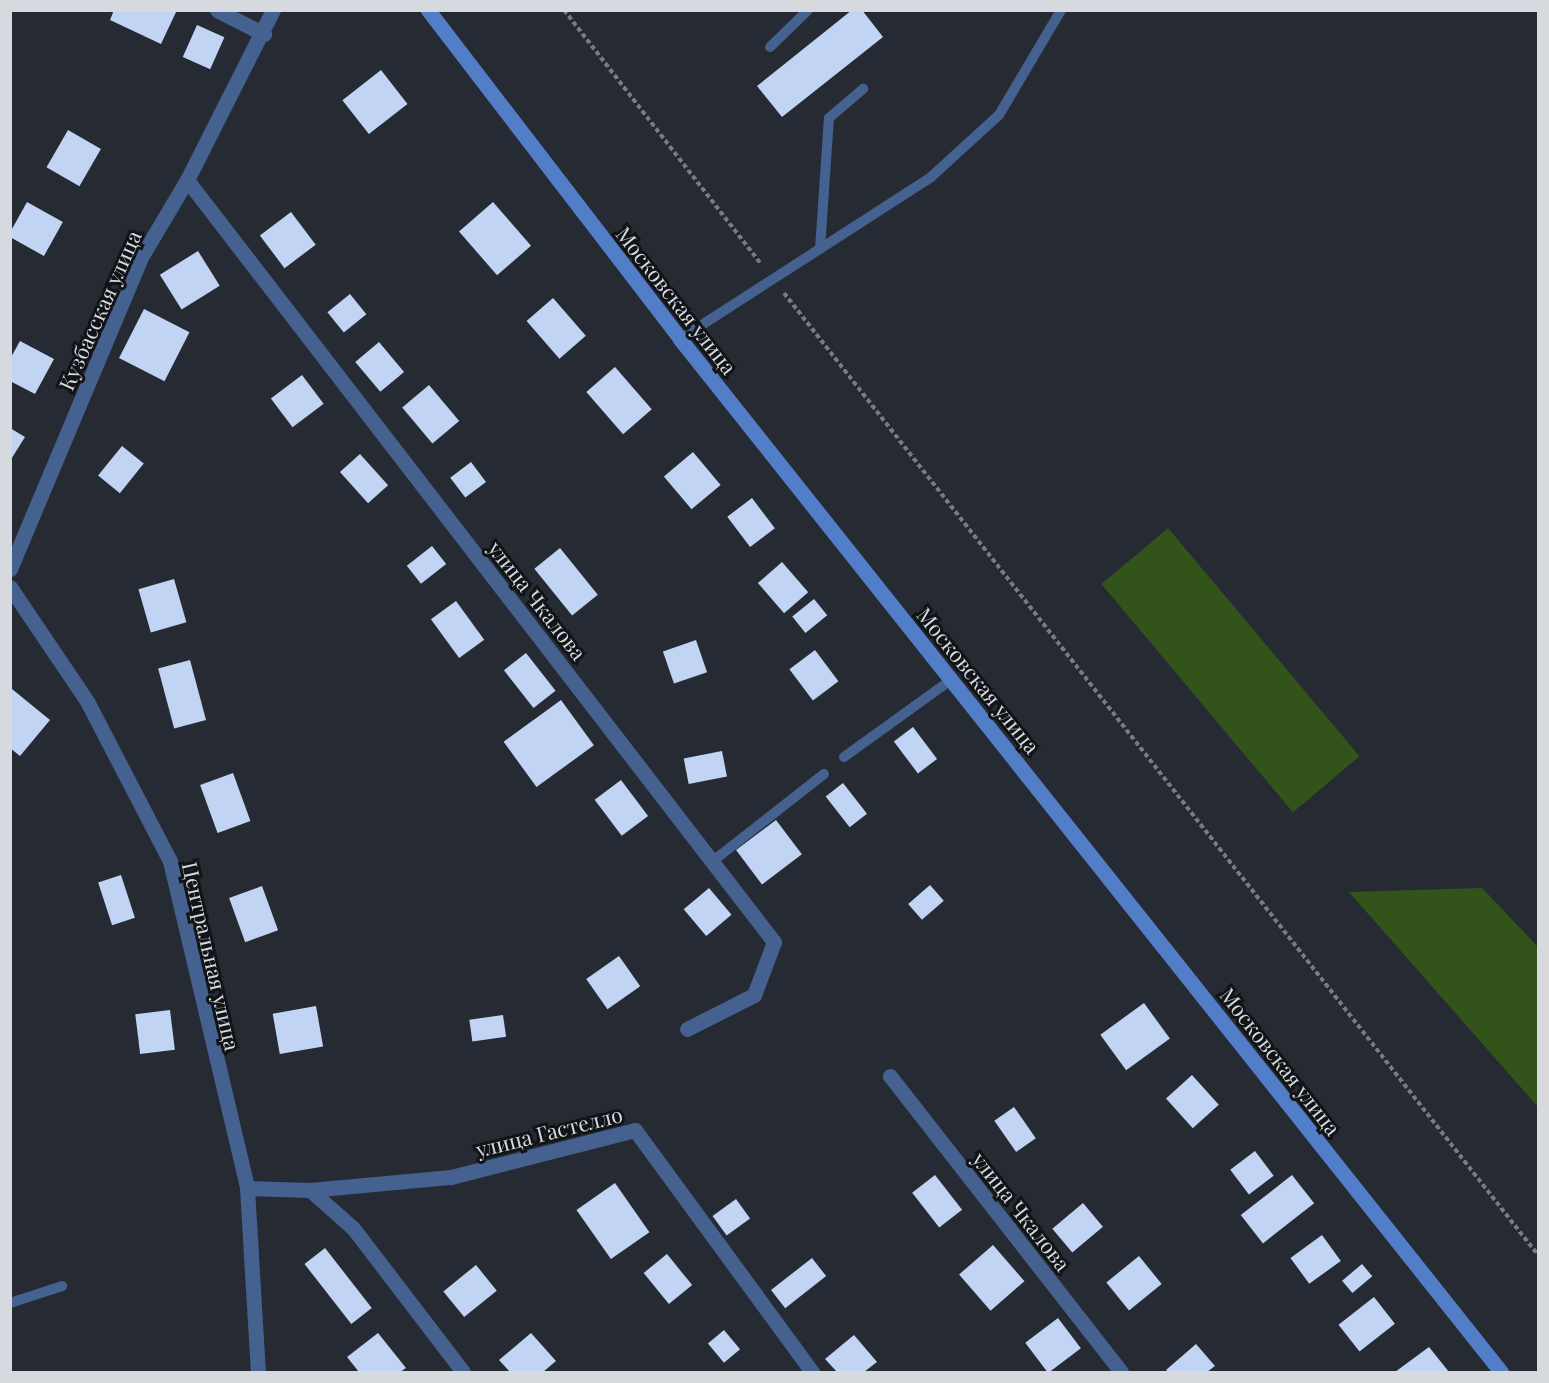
<!DOCTYPE html>
<html>
<head>
<meta charset="utf-8">
<style>
  body { margin:0 }
  #map { position:relative; width:1549px; height:1383px; overflow:hidden; background:#262b33; font-family:"Playfair Display",serif }
  div>[style] { position:absolute }
  .green>* { inset:0; background:#32541b; transform-origin:0 0 }
  .building>* { inset:0; background:#c1d4f4; transform-origin:0 0 }
  .path>* { height:4px; margin-top:-2px; transform-origin:0; background:repeating-linear-gradient(90deg,#777b82 0 4.5px,transparent 0 7.5px) }
  .service>* { height:10px; margin:-5px; padding:0 5px; transform-origin:5px; border-radius:5px; background:#45618f }
  .minor>* { height:15px; margin:-7.5px; padding:0 7.5px; transform-origin:7.5px; border-radius:7.5px; background:#45618f }
  .secondary>* { height:15px; margin:-7.5px; padding:0 7.5px; transform-origin:7.5px; border-radius:7.5px; background:#527ec8 }
  span { translate:-50% -50%; white-space:nowrap; text-align:center; line-height:1.15; -webkit-text-stroke:6px #111417; paint-order:stroke }
  .street-label { font-size:21px; color:#d6dadf }
  .frame { position:absolute; inset:0; border:12px solid #d6dadf; pointer-events:none }
</style>
</head>
<body>
<div id="map">
  <div class="green">
    <div style="left:1168px;top:528px;width:298px;height:87px;rotate:50deg"></div>
    <div style="clip-path:polygon(1482px 888px,1538px 947px,1538px 1107px,1349px 892px)"></div>
  </div>
  <div class="building">
    <div style="clip-path:polygon(114px 10px,177px 10px,161px 44px,110px 20px)"></div>
    <div style="clip-path:polygon(852px 10px,862px 10px,883px 37px,782px 117px,757px 86px)"></div>
    <div style="left:197px;top:25px;width:30px;height:35px;rotate:24deg"></div>
    <div style="left:381px;top:70px;width:43px;height:49px;rotate:52deg"></div>
    <div style="left:68px;top:130px;width:38px;height:43px;rotate:30deg"></div>
    <div style="left:27px;top:202px;width:41px;height:39px;rotate:29deg"></div>
    <div style="left:493px;top:202px;width:58px;height:45px;rotate:49deg"></div>
    <div style="left:291px;top:212px;width:41px;height:39px;rotate:53deg"></div>
    <div style="left:198px;top:251px;width:41px;height:45px;rotate:58deg"></div>
    <div style="left:350px;top:294px;width:26px;height:29px;rotate:51deg"></div>
    <div style="left:553px;top:298px;width:50px;height:35px;rotate:49deg"></div>
    <div style="left:144px;top:309px;width:51px;height:55px;rotate:27deg"></div>
    <div style="clip-path:polygon(20px 341px,54px 359px,35px 394px,10px 381px,10px 359px)"></div>
    <div style="left:379px;top:342px;width:39px;height:31px;rotate:50deg"></div>
    <div style="left:615px;top:367px;width:56px;height:38px;rotate:49deg"></div>
    <div style="left:302px;top:375px;width:36px;height:39px;rotate:53deg"></div>
    <div style="left:429px;top:385px;width:47px;height:35px;rotate:50deg"></div>
    <div style="clip-path:polygon(10px 428px,25px 437px,10px 461px)"></div>
    <div style="left:122px;top:446px;width:28px;height:38px;rotate:39deg"></div>
    <div style="left:693px;top:452px;width:43px;height:38px;rotate:50deg"></div>
    <div style="left:360px;top:454px;width:42px;height:27px;rotate:48deg"></div>
    <div style="left:471px;top:462px;width:25px;height:26px;rotate:53deg"></div>
    <div style="left:752px;top:498px;width:38px;height:31px;rotate:53deg"></div>
    <div style="left:432px;top:546px;width:23px;height:32px;rotate:52deg"></div>
    <div style="left:560px;top:548px;width:60px;height:33px;rotate:51deg"></div>
    <div style="left:782px;top:562px;width:40px;height:32px;rotate:49deg"></div>
    <div style="left:174px;top:579px;width:45px;height:37px;rotate:74deg"></div>
    <div style="left:814px;top:599px;width:21px;height:28px;rotate:51deg"></div>
    <div style="left:456px;top:601px;width:48px;height:31px;rotate:54deg"></div>
    <div style="left:696px;top:640px;width:34px;height:35px;rotate:71deg"></div>
    <div style="left:815px;top:650px;width:39px;height:32px;rotate:53deg"></div>
    <div style="left:526px;top:653px;width:48px;height:28px;rotate:52deg"></div>
    <div style="left:190px;top:660px;width:62px;height:33px;rotate:75deg"></div>
    <div style="clip-path:polygon(12px 689px,50px 720px,20px 756px,10px 748px)"></div>
    <div style="left:561px;top:700px;width:56px;height:71px;rotate:54deg"></div>
    <div style="left:913px;top:727px;width:40px;height:24px;rotate:53deg"></div>
    <div style="left:722px;top:751px;width:26px;height:39px;rotate:79deg"></div>
    <div style="left:233px;top:773px;width:51px;height:35px;rotate:70deg"></div>
    <div style="left:621px;top:780px;width:45px;height:33px;rotate:53deg"></div>
    <div style="left:843px;top:783px;width:39px;height:22px;rotate:52deg"></div>
    <div style="left:776px;top:820px;width:43px;height:50px;rotate:53deg"></div>
    <div style="left:121px;top:875px;width:45px;height:24px;rotate:72deg"></div>
    <div style="left:930px;top:885px;width:21px;height:29px;rotate:49deg"></div>
    <div style="left:262px;top:886px;width:47px;height:35px;rotate:70deg"></div>
    <div style="left:709px;top:888px;width:35px;height:33px;rotate:50deg"></div>
    <div style="left:619px;top:956px;width:37px;height:40px;rotate:55deg"></div>
    <div style="left:1144px;top:1003px;width:44px;height:54px;rotate:54deg"></div>
    <div style="left:316px;top:1006px;width:41px;height:44px;rotate:80deg"></div>
    <div style="left:170px;top:1010px;width:40px;height:35px;rotate:83deg"></div>
    <div style="left:503px;top:1015px;width:22px;height:34px;rotate:82deg"></div>
    <div style="left:1192px;top:1075px;width:40px;height:35px;rotate:48deg"></div>
    <div style="left:1014px;top:1107px;width:38px;height:24px;rotate:55deg"></div>
    <div style="left:1255px;top:1151px;width:31px;height:31px;rotate:53deg"></div>
    <div style="left:935px;top:1175px;width:44px;height:29px;rotate:52deg"></div>
    <div style="left:1292px;top:1175px;width:36px;height:65px;rotate:52deg"></div>
    <div style="left:615px;top:1183px;width:60px;height:47px;rotate:55deg"></div>
    <div style="left:736px;top:1199px;width:24px;height:29px;rotate:54deg"></div>
    <div style="left:1083px;top:1203px;width:31px;height:40px;rotate:50deg"></div>
    <div style="left:1322px;top:1235px;width:32px;height:39px;rotate:54deg"></div>
    <div style="left:993px;top:1245px;width:48px;height:45px;rotate:49deg"></div>
    <div style="left:325px;top:1248px;width:76px;height:26px;rotate:52deg"></div>
    <div style="left:667px;top:1254px;width:40px;height:30px;rotate:51deg"></div>
    <div style="left:1139px;top:1256px;width:36px;height:42px;rotate:51deg"></div>
    <div style="left:812px;top:1258px;width:23px;height:52px;rotate:52deg"></div>
    <div style="left:1362px;top:1264px;width:16px;height:26px;rotate:50deg"></div>
    <div style="left:476px;top:1265px;width:33px;height:42px;rotate:51deg"></div>
    <div style="left:1374px;top:1297px;width:34px;height:45px;rotate:52deg"></div>
    <div style="left:1058px;top:1318px;width:38px;height:41px;rotate:53deg"></div>
    <div style="left:724px;top:1330px;width:25px;height:21px;rotate:50deg"></div>
    <div style="clip-path:polygon(378px 1333px,406px 1368px,400px 1372px,359px 1372px,347px 1357px)"></div>
    <div style="clip-path:polygon(531px 1333px,556px 1361px,543px 1372px,510px 1372px,499px 1360px)"></div>
    <div style="clip-path:polygon(854px 1335px,877px 1362px,864px 1372px,837px 1372px,825px 1359px)"></div>
    <div style="clip-path:polygon(1196px 1344px,1215px 1366px,1207px 1372px,1169px 1372px,1166px 1370px)"></div>
    <div style="clip-path:polygon(1429px 1347px,1449px 1372px,1395px 1372px)"></div>
  </div>
  <div class="path">
    <div style="left:564px;top:10px;width:320px;rotate:52.2deg"></div>
    <div style="left:784px;top:293px;width:1222px;rotate:51.91deg"></div>
  </div>
  <div class="service">
    <div style="left:770px;top:47px;width:53px;rotate:-44.2deg"></div>
    <div style="left:820px;top:249px;width:131px;rotate:-86.1deg"></div>
    <div style="left:829px;top:118px;width:45px;rotate:-40.5deg"></div>
    <div style="left:680px;top:339px;width:299px;rotate:-32.8deg"></div>
    <div style="left:931px;top:177px;width:92px;rotate:-42.4deg"></div>
    <div style="left:999px;top:115px;width:122px;rotate:-59.4deg"></div>
    <div style="left:844px;top:757px;width:133px;rotate:-35.8deg"></div>
    <div style="left:713px;top:861px;width:141px;rotate:-38.1deg"></div>
    <div style="left:10px;top:1303px;width:55px;rotate:-18.1deg"></div>
  </div>
  <div class="minor">
    <div style="left:217px;top:10px;width:53px;rotate:27.1deg"></div>
    <div style="left:187px;top:180px;width:962px;rotate:52.39deg"></div>
    <div style="left:774px;top:942px;width:57px;rotate:110.7deg"></div>
    <div style="left:754px;top:995px;width:75px;rotate:153.1deg"></div>
    <div style="left:10px;top:569px;width:336px;rotate:-67.2deg"></div>
    <div style="left:140px;top:259px;width:92px;rotate:-59.3deg"></div>
    <div style="left:187px;top:180px;width:191px;rotate:-63.2deg"></div>
    <div style="left:10px;top:587px;width:138px;rotate:56deg"></div>
    <div style="left:87px;top:701px;width:180px;rotate:62.6deg"></div>
    <div style="left:170px;top:861px;width:336px;rotate:76.7deg"></div>
    <div style="left:247px;top:1188px;width:184px;rotate:86.6deg"></div>
    <div style="left:890px;top:1076px;width:375px;rotate:52deg"></div>
    <div style="left:247px;top:1188px;width:63px;rotate:1.8deg"></div>
    <div style="left:310px;top:1190px;width:142px;rotate:-5.3deg"></div>
    <div style="left:451px;top:1177px;width:190px;rotate:-14.3deg"></div>
    <div style="left:635px;top:1130px;width:300px;rotate:53.8deg"></div>
    <div style="left:310px;top:1190px;width:57px;rotate:41.5deg"></div>
    <div style="left:353px;top:1228px;width:181px;rotate:52.6deg"></div>
  </div>
  <div class="secondary">
    <div style="left:428px;top:10px;width:414px;rotate:52.5deg"></div>
    <div style="left:680px;top:339px;width:1320px;rotate:51.52deg"></div>
  </div>
  <div class="street-label">
    <span style="left:677px;top:300px;rotate:52deg">Московская улица</span>
    <span style="left:99px;top:310px;rotate:-66deg">Кузбасская улица</span>
    <span style="left:538px;top:600px;rotate:52deg">улица Чкалова</span>
    <span style="left:979px;top:680px;rotate:51deg">Московская улица</span>
    <span style="left:212px;top:956px;rotate:77deg">Центральная улица</span>
    <span style="left:1281px;top:1061px;rotate:52deg">Московская улица</span>
    <span style="left:549px;top:1131px;rotate:-14deg">улица Гастелло</span>
    <span style="left:1022px;top:1211px;rotate:52deg">улица Чкалова</span>
  </div>
  <div class="frame"></div>
</div>
</body>
</html>
